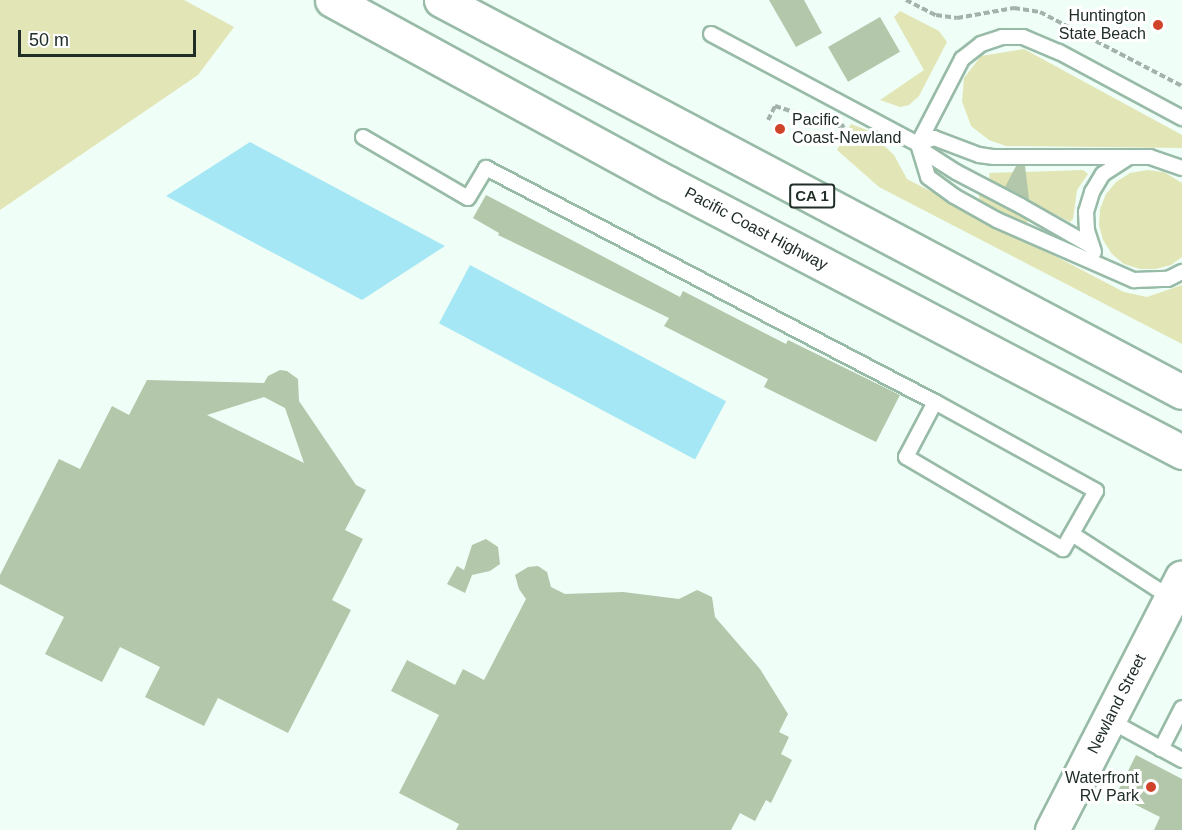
<!DOCTYPE html>
<html>
<head>
<meta charset="utf-8">
<style>
  body { margin:0 }
  #map { position:relative; width:1182px; height:830px; overflow:hidden; background:#effef6; font-family:Arial,sans-serif }
  div>[style] { position:absolute }
  .green>* { inset:0; background:#e2e5b5 }
  .water>* { inset:0; background:#a6e7f6; transform-origin:0 0 }
  .building>* { inset:0; background:#b3c7aa; transform-origin:0 0 }
  .path>* { height:4px; margin-top:-2px; transform-origin:0; background:repeating-linear-gradient(90deg,#a3b2aa 0 6px,transparent 0 9px) }
  .roads { filter:drop-shadow(2px 0 #98bba8) drop-shadow(-2px 0 #98bba8) drop-shadow(0 2px #98bba8) drop-shadow(0 -2px #98bba8) }
  .service>* { height:14px; margin:-7px; padding:0 7px; transform-origin:7px; border-radius:7px; background:#fff }
  .tertiary>* { height:33px; margin:-16.5px; padding:0 16.5px; transform-origin:16.5px; border-radius:16.5px; background:#fff }
  .trunk>* { height:33px; margin:-16.5px; padding:0 16.5px; transform-origin:16.5px; border-radius:16.5px; background:#fff }
  .dots>* { width:16px; height:16px; translate:-50% -50%; box-sizing:border-box; border:3px solid #fff; border-radius:50% }
  span { translate:-50% -50%; white-space:nowrap; text-align:center; line-height:1.15; -webkit-text-stroke:6px #fff; paint-order:stroke }
  .shield-label span { padding:2px 4px; background:#fff; border:2px solid; border-radius:4px; -webkit-text-stroke-width:0 }
  .shield-label { font-size:15px; color:#202e27; font-weight:700 }
  .poi-label { font-size:16px; color:#202e27 }
  .right { translate:-100% -50%; text-align:right }
  .left { translate:0 -50%; text-align:left }
  .street-label { font-size:16px; color:#202e27 }
  .scale { position:absolute; left:18px; top:30px; width:178px; height:27px; box-sizing:border-box; border:3px solid #202e27; border-top:0; padding-left:8px; font-size:18px; line-height:21px; white-space:nowrap; color:#202e27; -webkit-text-stroke:4px #fff; paint-order:stroke }
</style>
</head>
<body>
<div id="map">
  <div class="green">
    <div style="clip-path:polygon(0 0,184px 0,234px 27px,198px 75px,0 210px)"></div>
    <div style="clip-path:polygon(900px 11px,939px 31px,947px 42px,919px 96px,909px 105px,900px 107px,880px 100px,924px 70px,894px 17px)"></div>
    <div style="clip-path:polygon(1024px 49px,1182px 135px,1182px 148px,1006px 146px,989px 140px,971px 126px,962px 101px,964px 78px,981px 56px)"></div>
    <div style="clip-path:polygon(851px 124px,867px 130px,894px 155px,907px 179px,1124px 292px,1147px 297px,1182px 285px,1182px 344px,879px 187px,837px 150px)"></div>
    <div style="clip-path:polygon(1083px 170px,1088px 174px,1077px 190px,1073px 219px,1070px 222px,990px 181px,989px 173px)"></div>
    <div style="clip-path:polygon(1147px 170px,1164px 172px,1182px 183px,1182px 257px,1171px 265px,1156px 269px,1140px 269px,1124px 264px,1112px 254px,1103px 240px,1099px 225px,1100px 209px,1106px 194px,1116px 182px,1130px 173px)"></div>
    <div style="clip-path:polygon(985px 192px,1028px 216px,1027px 225px,980px 204px,979px 195px)"></div>
  </div>
  <div class="water">
    <div style="clip-path:polygon(250px 142px,445px 246px,362px 300px,166px 196px)"></div>
    <div style="left:470px;top:265px;width:290px;height:66px;rotate:28deg"></div>
  </div>
  <div class="building">
    <div style="clip-path:polygon(769px 0,804px 0,822px 33px,796px 47px)"></div>
    <div style="left:880px;top:17px;width:40px;height:60px;rotate:60deg"></div>
    <div style="clip-path:polygon(1016px 166px,1025px 166px,1029px 199px,1005px 187px)"></div>
    <div style="clip-path:polygon(486px 195px,680px 297px,683px 291px,786px 344px,788px 340px,900px 395px,876px 442px,764px 387px,768px 379px,664px 326px,669px 318px,498px 235px,499px 233px,473px 218px)"></div>
    <div style="clip-path:polygon(evenodd,280px 370px,287px 371px,298px 379px,299px 401px,356px 485px,366px 490px,345px 530px,363px 539px,332px 600px,351px 610px,288px 733px,218px 698px,204px 726px,145px 697px,160px 667px,120px 647px,102px 682px,45px 654px,64px 617px,0 584px,0 575px,59px 459px,80px 469px,112px 406px,129px 415px,147px 380px,264px 383px,268px 376px,280px 370px,264px 397px,285px 408px,304px 463px,207px 415px,264px 397px)"></div>
    <div style="clip-path:polygon(486px 539px,498px 547px,500px 564px,490px 571px,472px 575px,465px 593px,447px 584px,457px 566px,464px 570px,472px 545px)"></div>
    <div style="clip-path:polygon(538px 566px,547px 572px,551px 587px,565px 594px,623px 592px,679px 599px,697px 590px,712px 597px,715px 617px,760px 669px,788px 714px,779px 732px,789px 737px,781px 754px,792px 760px,771px 803px,766px 800px,755px 821px,740px 813px,731px 830px,456px 830px,459px 824px,399px 793px,439px 715px,391px 691px,407px 660px,455px 685px,463px 669px,484px 680px,526px 599px,519px 589px,515px 575px,528px 567px)"></div>
    <div style="clip-path:polygon(1136px 755px,1182px 779px,1182px 830px,1154px 830px,1160px 817px,1116px 795px)"></div>
  </div>
  <div class="path">
    <div style="left:906px;top:0;width:34px;rotate:27deg"></div>
    <div style="left:936px;top:15px;width:21px;rotate:8deg"></div>
    <div style="left:957px;top:18px;width:58px;rotate:-10deg"></div>
    <div style="left:1014px;top:8px;width:26px;rotate:9deg"></div>
    <div style="left:1040px;top:12px;width:160px;rotate:27.5deg"></div>
    <div style="left:768px;top:120px;width:16px;rotate:-63deg"></div>
    <div style="left:775px;top:106px;width:69px;rotate:17.7deg"></div>
    <div style="left:841px;top:127px;width:4px;rotate:-34deg"></div>
  </div>
  <div class="roads">
    <div class="service">
      <div style="left:711px;top:34px;width:234px;rotate:28deg"></div>
      <div style="left:918px;top:144px;width:34px;rotate:73deg"></div>
      <div style="left:928px;top:177px;width:32px;rotate:36deg"></div>
      <div style="left:954px;top:196px;width:49px;rotate:29.2deg"></div>
      <div style="left:997px;top:220px;width:150px;rotate:23.7deg"></div>
      <div style="left:1134px;top:280px;width:34px;rotate:-2deg"></div>
      <div style="left:1168px;top:279px;width:16px;rotate:-27deg"></div>
      <div style="left:363px;top:137px;width:121px;rotate:30.2deg"></div>
      <div style="left:468px;top:198px;width:35px;rotate:-59deg"></div>
      <div style="left:486px;top:168px;width:506px;rotate:27.53deg"></div>
      <div style="left:918px;top:144px;width:96px;rotate:-62.6deg"></div>
      <div style="left:962px;top:59px;width:24px;rotate:-38deg"></div>
      <div style="left:981px;top:44px;width:22px;rotate:-18deg"></div>
      <div style="left:1002px;top:37px;width:21px"></div>
      <div style="left:1023px;top:37px;width:39px;rotate:23deg"></div>
      <div style="left:1059px;top:52px;width:140px;rotate:28.2deg"></div>
      <div style="left:918px;top:144px;width:17px;rotate:-21deg"></div>
      <div style="left:934px;top:138px;width:48px;rotate:20.7deg"></div>
      <div style="left:979px;top:155px;width:15px;rotate:8deg"></div>
      <div style="left:994px;top:157px;width:156px"></div>
      <div style="left:1150px;top:157px;width:34px;rotate:19deg"></div>
      <div style="left:920px;top:149px;width:43px;rotate:32.6deg"></div>
      <div style="left:956px;top:172px;width:73px;rotate:27.6deg"></div>
      <div style="left:1021px;top:206px;width:81px;rotate:29.7deg"></div>
      <div style="left:1094px;top:252px;width:22px;rotate:-108deg"></div>
      <div style="left:1087px;top:231px;width:19px;rotate:-93deg"></div>
      <div style="left:1086px;top:212px;width:21px;rotate:-73deg"></div>
      <div style="left:1092px;top:192px;width:21px;rotate:-59deg"></div>
      <div style="left:1103px;top:174px;width:30px;rotate:-33deg"></div>
      <div style="left:935px;top:402px;width:184px;rotate:28.9deg"></div>
      <div style="left:1096px;top:491px;width:67px;rotate:119.6deg"></div>
      <div style="left:1063px;top:549px;width:182px;rotate:-149.6deg"></div>
      <div style="left:906px;top:457px;width:62px;rotate:-62.2deg"></div>
      <div style="left:1072px;top:534px;width:118px;rotate:32.9deg"></div>
      <div style="left:1109px;top:720px;width:83px;rotate:28.7deg"></div>
      <div style="left:1161px;top:749px;width:46px;rotate:-62.9deg"></div>
    </div>
    <div class="tertiary">
      <div style="left:1052px;top:830px;width:284px;rotate:-62.8deg"></div>
    </div>
    <div class="trunk">
      <div style="left:332px;top:0;width:383px;rotate:28.6deg"></div>
      <div style="left:668px;top:183px;width:580px;rotate:27.63deg"></div>
      <div style="left:441px;top:0;width:838px;rotate:27.88deg"></div>
    </div>
  </div>
  <div class="dots">
    <div style="left:1158px;top:25px;background:#cf432b"></div>
    <div style="left:780px;top:129px;background:#cf432b"></div>
    <div style="left:1151px;top:787px;background:#cf432b"></div>
  </div>
  <div class="shield-label">
    <span style="left:812px;top:196px">CA 1</span>
  </div>
  <div class="poi-label">
    <span class="right" style="left:1146px;top:25px">Huntington<br>State Beach</span>
    <span class="left" style="left:792px;top:129px">Pacific<br>Coast-Newland</span>
    <span class="right" style="left:1139px;top:787px">Waterfront<br>RV Park</span>
  </div>
  <div class="street-label">
    <span style="left:756px;top:229px;rotate:28deg">Pacific Coast Highway</span>
    <span style="left:1117px;top:704px;rotate:-63deg">Newland Street</span>
  </div>
  <div class="scale">50 m</div>
</div>
</body>
</html>
